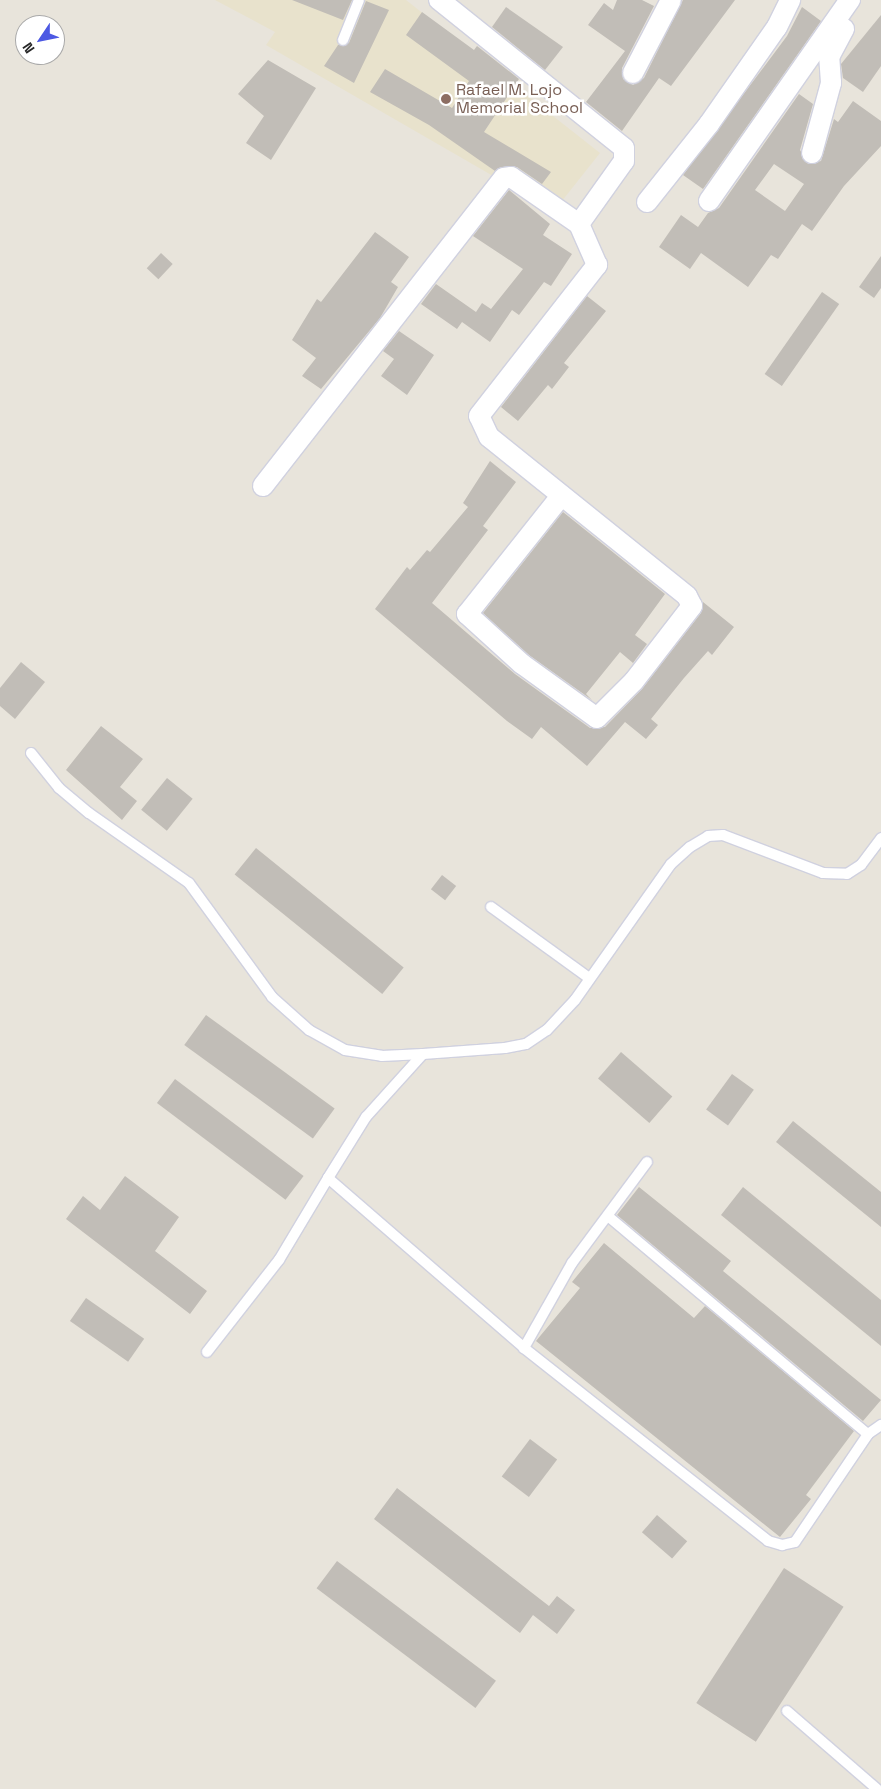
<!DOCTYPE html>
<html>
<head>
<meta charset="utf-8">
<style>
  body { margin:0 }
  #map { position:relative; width:881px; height:1789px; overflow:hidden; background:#e8e4db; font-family:"Space Grotesk",sans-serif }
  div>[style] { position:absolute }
  .education>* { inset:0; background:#e8e2cc }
  .building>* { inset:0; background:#c1bdb7; transform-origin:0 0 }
  .roads { filter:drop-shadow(1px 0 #d0d1df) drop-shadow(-1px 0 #d0d1df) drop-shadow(0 1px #d0d1df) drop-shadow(0 -1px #d0d1df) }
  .service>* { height:10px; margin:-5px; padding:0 5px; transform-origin:5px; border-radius:5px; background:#fff }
  .minor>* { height:20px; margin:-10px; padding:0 10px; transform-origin:10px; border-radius:10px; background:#fff }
  .dots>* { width:14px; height:14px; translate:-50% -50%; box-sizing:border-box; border:2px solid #fff; border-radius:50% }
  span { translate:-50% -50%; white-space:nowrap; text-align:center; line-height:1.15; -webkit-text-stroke:5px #fff; paint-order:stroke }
  .education-label { font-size:16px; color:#785e54 }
  .left { translate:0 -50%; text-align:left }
  .north { position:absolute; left:15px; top:15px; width:50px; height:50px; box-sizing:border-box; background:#fff; border:1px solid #a9a9a9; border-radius:50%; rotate:236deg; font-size:14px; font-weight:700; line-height:20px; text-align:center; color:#282828 }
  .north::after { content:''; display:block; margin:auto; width:18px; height:22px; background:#4d59e3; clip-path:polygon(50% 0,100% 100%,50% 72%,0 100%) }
</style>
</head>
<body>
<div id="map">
  <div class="education">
    <div style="clip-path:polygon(215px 0,406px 0,600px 153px,554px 211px,266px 45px,275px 32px)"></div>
  </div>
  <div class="building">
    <div style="clip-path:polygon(292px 0,352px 0,343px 20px)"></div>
    <div style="clip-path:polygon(617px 0,642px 0,654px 6px,622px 68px,623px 79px,633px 85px,644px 78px,683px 0,735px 0,671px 86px,659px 78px,622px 131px,586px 102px,625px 51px,588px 25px,604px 3px,613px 10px)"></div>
    <div style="clip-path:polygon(366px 1px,389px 10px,354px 83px,324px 66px,338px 45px,349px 43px)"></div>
    <div style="clip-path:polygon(506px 7px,563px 47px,545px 70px,492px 27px)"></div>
    <div style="clip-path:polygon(802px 7px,821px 21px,703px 189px,683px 175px,787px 36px)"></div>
    <div style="clip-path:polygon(422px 12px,474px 50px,477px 46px,519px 79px,484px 132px,551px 172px,542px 184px,517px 167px,495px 171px,429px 125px,370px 92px,385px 69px,452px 108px,469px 81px,406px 35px)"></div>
    <div style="clip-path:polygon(881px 15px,881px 66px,863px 92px,843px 78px,841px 64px)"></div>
    <div style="clip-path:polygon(268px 60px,316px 88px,271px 160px,246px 143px,264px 116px,238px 94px)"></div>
    <div style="clip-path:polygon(evenodd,799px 94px,813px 104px,800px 150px,808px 164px,821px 161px,834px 119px,838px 122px,853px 101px,881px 121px,881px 146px,844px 186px,812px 231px,802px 224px,778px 259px,771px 255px,748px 287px,701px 253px,690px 269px,659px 247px,681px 215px,698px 227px,708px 213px,719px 208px,799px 94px,774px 164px,804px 184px,785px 211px,755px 190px,774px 164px)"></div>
    <div style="clip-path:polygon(509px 190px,550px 224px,543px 235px,572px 254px,551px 286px,544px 282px,519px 315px,512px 310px,490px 342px,462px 322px,457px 329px,421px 304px,436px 284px,476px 312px,482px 303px,491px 309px,523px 269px,473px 236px)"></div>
    <div style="clip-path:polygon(375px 232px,409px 257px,391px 282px,398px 287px,380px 318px,321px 389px,302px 376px,316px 358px,292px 340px,317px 299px,321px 302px)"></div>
    <div style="left:161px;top:253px;width:16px;height:21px;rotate:43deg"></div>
    <div style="clip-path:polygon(881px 256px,881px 288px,874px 298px,859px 287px)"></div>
    <div style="left:822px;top:292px;width:21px;height:100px;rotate:35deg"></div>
    <div style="clip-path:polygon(587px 296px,606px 311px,564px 363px,569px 367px,552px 389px,548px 385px,518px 421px,501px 407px)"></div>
    <div style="clip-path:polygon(399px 331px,434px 355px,407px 395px,381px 376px,394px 359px,383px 351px)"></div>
    <div style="clip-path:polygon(490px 461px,516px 482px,483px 526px,488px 530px,432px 603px,515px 674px,590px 728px,605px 727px,642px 689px,701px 613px,703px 602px,734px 627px,712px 655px,708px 651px,684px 678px,651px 719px,658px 725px,646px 739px,625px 722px,587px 766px,541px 727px,532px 739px,507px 721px,375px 609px,407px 567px,410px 570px,427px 550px,430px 552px,468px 507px,463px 503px)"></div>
    <div style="clip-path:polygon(563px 512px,665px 594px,635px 635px,647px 644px,633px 663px,620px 652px,586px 694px,592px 700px,529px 655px,483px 613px)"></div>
    <div style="clip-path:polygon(21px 662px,45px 682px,15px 719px,0 706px,0 688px)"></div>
    <div style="clip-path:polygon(101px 726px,143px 759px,120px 787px,137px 801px,122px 820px,66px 770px)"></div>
    <div style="left:167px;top:778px;width:33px;height:41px;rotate:39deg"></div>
    <div style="left:256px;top:848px;width:190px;height:34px;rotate:39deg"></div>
    <div style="left:442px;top:875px;width:18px;height:18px;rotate:38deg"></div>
    <div style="left:206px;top:1015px;width:159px;height:37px;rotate:36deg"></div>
    <div style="left:621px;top:1052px;width:68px;height:35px;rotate:41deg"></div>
    <div style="left:732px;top:1074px;width:27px;height:44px;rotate:36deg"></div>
    <div style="left:175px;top:1079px;width:161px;height:30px;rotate:37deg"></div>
    <div style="clip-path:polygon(793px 1121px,881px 1192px,881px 1227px,776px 1142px)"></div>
    <div style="clip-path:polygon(125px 1176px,179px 1217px,155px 1251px,207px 1291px,190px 1314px,66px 1219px,83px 1196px,100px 1210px)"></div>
    <div style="clip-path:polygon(639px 1187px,731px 1261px,723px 1271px,881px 1400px,863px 1421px,617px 1215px)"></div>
    <div style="clip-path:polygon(743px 1187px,881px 1300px,881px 1346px,721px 1215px)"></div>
    <div style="clip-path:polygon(604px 1243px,694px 1318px,705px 1306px,854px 1431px,806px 1495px,811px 1499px,780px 1537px,536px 1341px,580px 1288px,572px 1282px)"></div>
    <div style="left:86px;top:1298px;width:71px;height:28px;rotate:35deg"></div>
    <div style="left:530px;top:1439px;width:34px;height:47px;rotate:37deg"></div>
    <div style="clip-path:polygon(397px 1488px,549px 1606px,557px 1596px,575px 1610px,557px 1634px,533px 1615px,520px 1633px,374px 1519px)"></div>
    <div style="left:657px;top:1515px;width:40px;height:23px;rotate:41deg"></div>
    <div style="left:337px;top:1561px;width:199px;height:34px;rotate:37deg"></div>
    <div style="left:784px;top:1568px;width:71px;height:161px;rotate:33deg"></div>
  </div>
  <div class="roads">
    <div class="service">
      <div style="left:343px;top:40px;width:43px;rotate:-68.2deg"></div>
      <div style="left:31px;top:753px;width:45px;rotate:51.3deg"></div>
      <div style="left:59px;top:788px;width:39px;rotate:40deg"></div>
      <div style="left:89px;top:813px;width:122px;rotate:35deg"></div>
      <div style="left:189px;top:883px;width:141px;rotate:53.9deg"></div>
      <div style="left:272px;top:997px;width:50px;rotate:41.7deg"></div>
      <div style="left:309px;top:1030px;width:41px;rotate:29.1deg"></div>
      <div style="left:345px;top:1050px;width:37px;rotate:9deg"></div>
      <div style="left:382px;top:1056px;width:41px;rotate:-2.8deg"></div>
      <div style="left:491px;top:907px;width:121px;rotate:35.9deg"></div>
      <div style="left:647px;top:1162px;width:126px;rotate:126.6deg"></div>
      <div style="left:572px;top:1263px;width:98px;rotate:119.5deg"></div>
      <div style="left:524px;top:1348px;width:311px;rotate:38.3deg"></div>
      <div style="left:768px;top:1541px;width:15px;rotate:16deg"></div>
      <div style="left:782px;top:1545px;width:13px;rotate:-13deg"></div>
      <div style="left:795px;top:1542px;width:130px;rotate:-55.9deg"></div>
      <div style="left:868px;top:1434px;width:16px;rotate:-35deg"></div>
      <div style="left:328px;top:1178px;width:72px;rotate:-58.1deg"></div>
      <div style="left:366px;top:1117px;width:85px;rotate:-47.9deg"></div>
      <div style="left:423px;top:1054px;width:82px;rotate:-4.2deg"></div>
      <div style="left:505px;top:1048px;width:21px;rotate:-11deg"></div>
      <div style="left:526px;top:1044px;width:25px;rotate:-34deg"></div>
      <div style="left:547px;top:1030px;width:41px;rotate:-47deg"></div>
      <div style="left:575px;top:1000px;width:166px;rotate:-54.8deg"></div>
      <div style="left:671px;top:864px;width:25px;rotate:-42deg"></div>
      <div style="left:690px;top:847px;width:21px;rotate:-31deg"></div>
      <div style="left:708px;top:836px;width:15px;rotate:-4deg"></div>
      <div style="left:723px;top:835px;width:107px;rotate:20.8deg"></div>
      <div style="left:823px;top:873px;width:24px;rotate:2deg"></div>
      <div style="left:847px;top:874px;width:17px;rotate:-33deg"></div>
      <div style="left:861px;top:865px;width:34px;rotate:-53deg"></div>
      <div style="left:609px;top:1217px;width:338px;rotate:40deg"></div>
      <div style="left:207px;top:1352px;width:117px;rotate:-52deg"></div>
      <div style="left:279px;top:1260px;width:96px;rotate:-59.1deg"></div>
      <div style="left:328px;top:1178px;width:259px;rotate:40.9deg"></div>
      <div style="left:787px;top:1711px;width:119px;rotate:40.9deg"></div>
    </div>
    <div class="minor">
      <div style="left:633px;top:73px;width:82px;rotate:-62.5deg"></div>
      <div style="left:812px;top:153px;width:73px;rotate:-74.8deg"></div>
      <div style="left:831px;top:83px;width:26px;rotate:-94deg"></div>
      <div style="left:829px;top:57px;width:32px;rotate:-62deg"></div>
      <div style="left:709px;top:201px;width:246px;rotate:-55deg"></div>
      <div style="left:647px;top:202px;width:100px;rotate:-51.5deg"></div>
      <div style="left:709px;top:124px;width:118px;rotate:-55deg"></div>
      <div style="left:777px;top:27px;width:30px;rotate:-64deg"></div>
      <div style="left:263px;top:486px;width:391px;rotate:-52deg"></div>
      <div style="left:504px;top:178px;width:7px;rotate:-8deg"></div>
      <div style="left:511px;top:177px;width:83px;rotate:34.7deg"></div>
      <div style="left:579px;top:224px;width:77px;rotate:-54.5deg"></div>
      <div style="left:624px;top:161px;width:13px;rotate:-90deg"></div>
      <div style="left:624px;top:148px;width:237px;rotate:-141.3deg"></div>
      <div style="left:561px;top:496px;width:151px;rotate:128.5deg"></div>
      <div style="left:467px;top:614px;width:74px;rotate:42.3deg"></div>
      <div style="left:522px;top:664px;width:92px;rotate:35.8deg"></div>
      <div style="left:597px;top:718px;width:52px;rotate:-45deg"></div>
      <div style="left:634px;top:681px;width:95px;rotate:-52.3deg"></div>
      <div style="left:692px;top:606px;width:11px;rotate:-117deg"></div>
      <div style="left:687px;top:596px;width:254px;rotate:-141.2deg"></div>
      <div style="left:489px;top:437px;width:23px;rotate:-115deg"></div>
      <div style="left:479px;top:416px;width:192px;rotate:-52deg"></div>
      <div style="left:597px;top:265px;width:45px;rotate:-113.7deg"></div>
    </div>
  </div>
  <div class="dots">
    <div style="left:446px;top:99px;background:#8d6e63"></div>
  </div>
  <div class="education-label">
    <span class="left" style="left:456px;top:99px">Rafael M. Lojo<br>Memorial School</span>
  </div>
  <div class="north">N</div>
</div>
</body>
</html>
